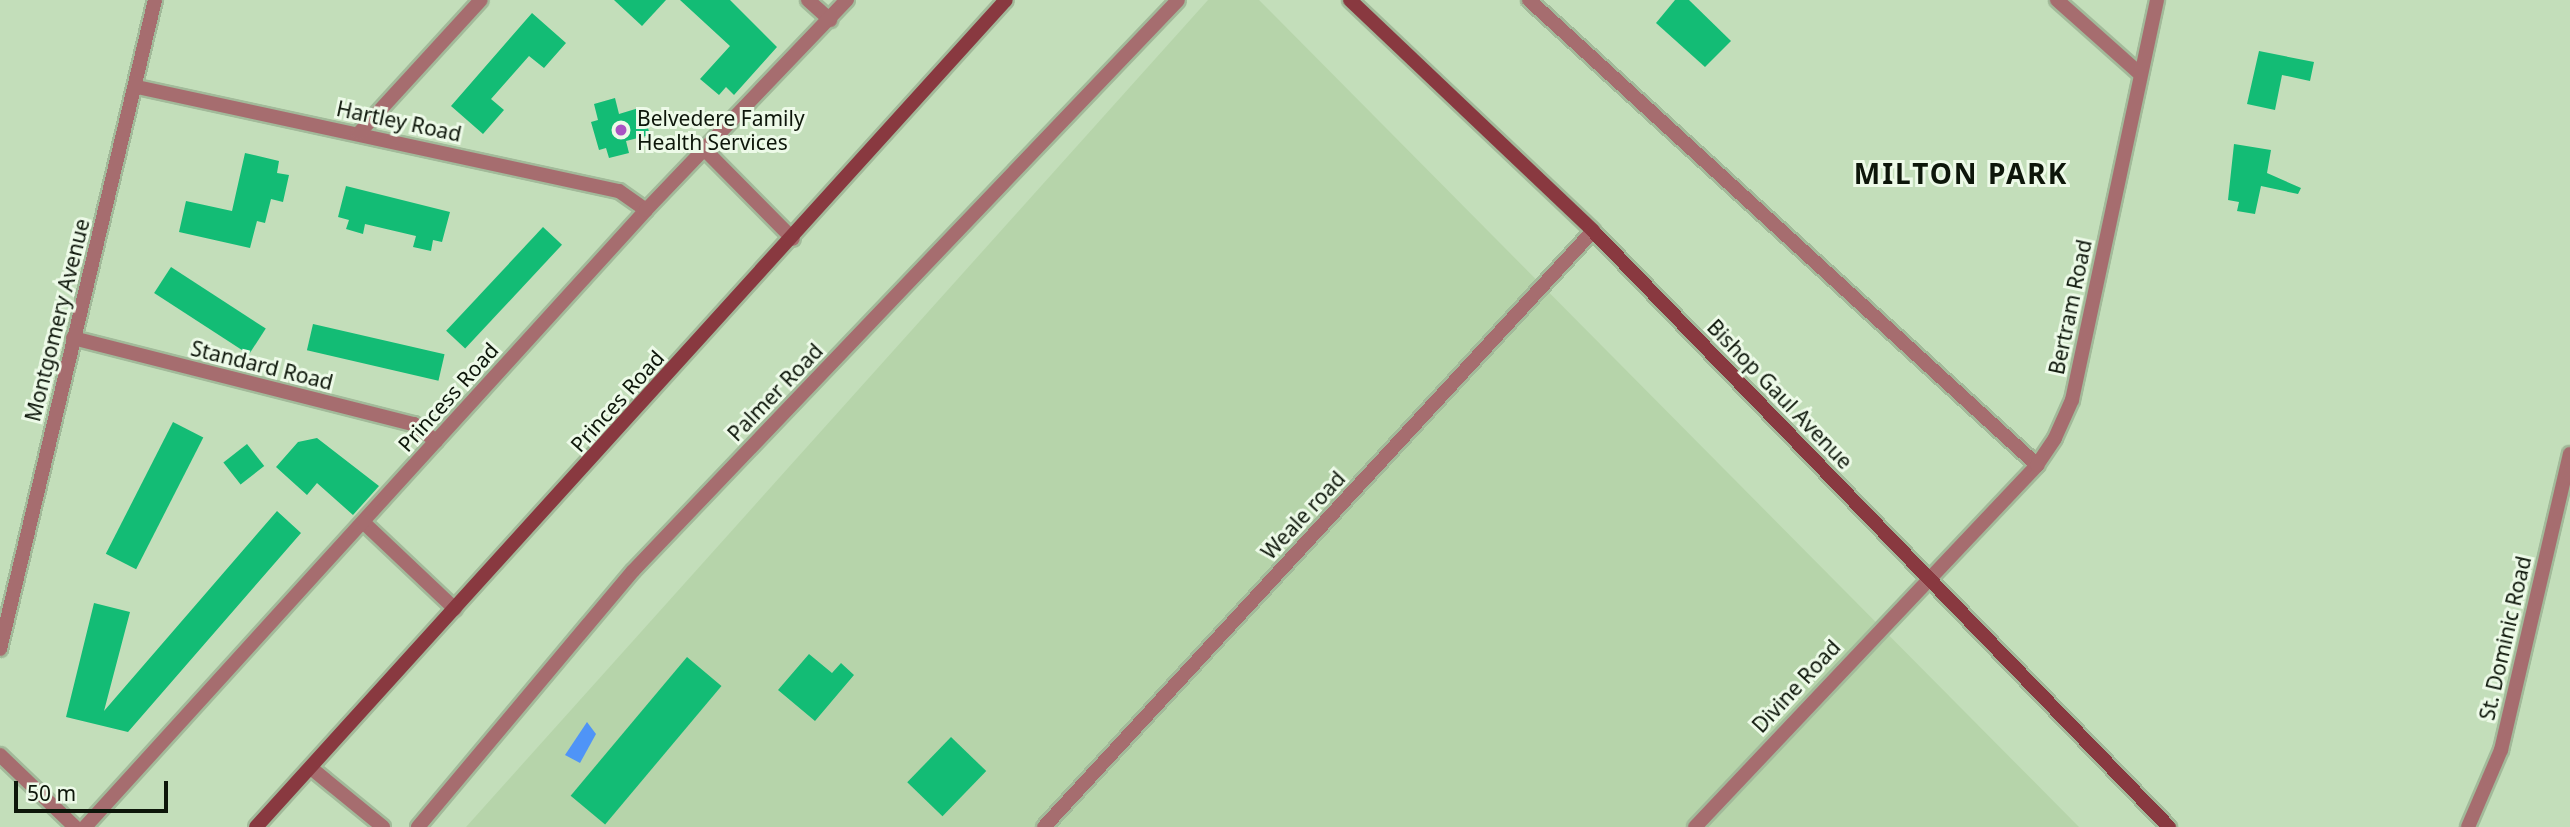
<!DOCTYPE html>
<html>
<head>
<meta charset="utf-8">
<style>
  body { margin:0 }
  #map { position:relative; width:2570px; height:827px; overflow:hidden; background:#c3deba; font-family:"Noto Sans",sans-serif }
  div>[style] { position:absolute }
  .built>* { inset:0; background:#b6d4aa }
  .water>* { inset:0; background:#4f94f7 }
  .building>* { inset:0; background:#13bc75; transform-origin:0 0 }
  .roads { filter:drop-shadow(2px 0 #a2ba9a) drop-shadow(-2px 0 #a2ba9a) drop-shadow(0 2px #a2ba9a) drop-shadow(0 -2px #a2ba9a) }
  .minor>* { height:14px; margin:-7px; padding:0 7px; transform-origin:7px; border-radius:7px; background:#a66d6f }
  .secondary>* { height:14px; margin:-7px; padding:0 7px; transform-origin:7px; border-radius:7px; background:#893940 }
  .dots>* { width:19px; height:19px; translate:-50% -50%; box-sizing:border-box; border:4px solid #edfae8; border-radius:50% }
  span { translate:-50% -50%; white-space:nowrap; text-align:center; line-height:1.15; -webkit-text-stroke:6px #edfae8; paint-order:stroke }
  .poi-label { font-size:21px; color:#0d160a }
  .left { translate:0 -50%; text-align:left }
  .street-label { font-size:21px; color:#0d160a }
  .district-label { font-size:28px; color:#0d160a; font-weight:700; letter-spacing:2px }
  .scale { position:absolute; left:14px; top:781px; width:154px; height:32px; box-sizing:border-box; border:4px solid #0d160a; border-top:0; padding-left:9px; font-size:21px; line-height:24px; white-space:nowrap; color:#0d160a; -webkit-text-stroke:5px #edfae8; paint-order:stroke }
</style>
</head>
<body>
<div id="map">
  <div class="built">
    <div style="clip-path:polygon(1208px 0,1259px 0,2079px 827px,466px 827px)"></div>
  </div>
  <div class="water">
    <div style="clip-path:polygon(587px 722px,596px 734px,580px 763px,565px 755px)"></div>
  </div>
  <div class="building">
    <div style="clip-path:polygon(614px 0,666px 0,642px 26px)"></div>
    <div style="clip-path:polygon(680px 0,730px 0,777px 47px,734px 95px,726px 87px,719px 95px,700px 79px,730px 46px)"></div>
    <div style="clip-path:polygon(1675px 0,1689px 0,1731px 41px,1705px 67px,1656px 23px)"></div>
    <div style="clip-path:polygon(532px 13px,566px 43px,544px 68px,529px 56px,491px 99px,504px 110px,483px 134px,451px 106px)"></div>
    <div style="clip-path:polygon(2259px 51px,2314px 62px,2310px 81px,2282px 75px,2275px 110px,2247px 104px)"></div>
    <div style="clip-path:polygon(615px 98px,619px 114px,642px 107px,650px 135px,626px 141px,629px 153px,609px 158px,606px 148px,599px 150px,591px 122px,598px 120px,594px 104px)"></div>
    <div style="clip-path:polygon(2234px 144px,2271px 150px,2267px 173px,2301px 188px,2298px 194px,2261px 186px,2255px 214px,2237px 211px,2239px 202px,2228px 200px)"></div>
    <div style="clip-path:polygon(245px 153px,279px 161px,277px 173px,289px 175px,283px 202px,271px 199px,265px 223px,257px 221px,250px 248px,179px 232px,186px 201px,232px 211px)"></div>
    <div style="clip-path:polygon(346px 186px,450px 212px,442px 242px,433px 240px,431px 251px,413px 247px,416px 236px,365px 224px,363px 234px,346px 229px,349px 220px,338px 217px)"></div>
    <div style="left:543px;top:227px;width:26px;height:142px;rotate:43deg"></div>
    <div style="left:171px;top:267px;width:113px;height:31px;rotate:33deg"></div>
    <div style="left:313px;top:324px;width:135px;height:27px;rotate:13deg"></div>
    <div style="left:173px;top:422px;width:34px;height:148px;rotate:27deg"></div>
    <div style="clip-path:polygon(317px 438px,379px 486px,353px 515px,317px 483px,307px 495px,276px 467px,298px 442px)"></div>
    <div style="left:247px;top:444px;width:28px;height:30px;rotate:52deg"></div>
    <div style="clip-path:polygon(277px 511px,301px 533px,128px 732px,66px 717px,94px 603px,130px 612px,104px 711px)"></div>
    <div style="clip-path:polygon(809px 654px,832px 673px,841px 663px,854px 675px,815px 721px,778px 690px)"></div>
    <div style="left:687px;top:657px;width:45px;height:181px;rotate:40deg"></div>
    <div style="left:951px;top:737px;width:49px;height:63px;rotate:44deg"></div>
  </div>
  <div class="roads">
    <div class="minor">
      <div style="left:808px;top:0;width:30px;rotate:42deg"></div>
      <div style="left:1529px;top:0;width:689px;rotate:42.47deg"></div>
      <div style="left:2057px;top:0;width:110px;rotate:41.7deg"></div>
      <div style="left:137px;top:87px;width:493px;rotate:12.2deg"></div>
      <div style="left:619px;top:191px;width:33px;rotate:35deg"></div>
      <div style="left:359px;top:133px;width:180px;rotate:-47.5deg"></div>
      <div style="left:707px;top:152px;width:122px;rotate:45.3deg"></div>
      <div style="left:73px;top:338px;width:352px;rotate:14.2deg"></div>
      <div style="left:414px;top:424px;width:28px;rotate:38deg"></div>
      <div style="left:364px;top:523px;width:125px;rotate:43.4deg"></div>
      <div style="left:0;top:649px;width:667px;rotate:-76.57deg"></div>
      <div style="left:0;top:755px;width:104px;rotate:43.8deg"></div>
      <div style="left:311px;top:768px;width:93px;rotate:39.3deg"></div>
      <div style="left:85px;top:827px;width:834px;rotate:-47.72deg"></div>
      <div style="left:646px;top:210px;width:291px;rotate:-46.3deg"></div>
      <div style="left:418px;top:827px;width:334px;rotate:-50deg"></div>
      <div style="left:633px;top:571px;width:789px;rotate:-46.33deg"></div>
      <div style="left:1044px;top:827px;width:810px;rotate:-47.35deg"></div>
      <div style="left:1695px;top:827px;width:498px;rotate:-46.6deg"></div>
      <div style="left:2037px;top:465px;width:32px;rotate:-56deg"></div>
      <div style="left:2055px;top:438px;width:42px;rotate:-65.9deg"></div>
      <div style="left:2072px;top:400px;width:409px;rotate:-78deg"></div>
      <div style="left:2468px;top:827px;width:84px;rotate:-66.8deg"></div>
      <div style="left:2501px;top:750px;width:304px;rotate:-76.9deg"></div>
    </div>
    <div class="secondary">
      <div style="left:1350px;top:0;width:335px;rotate:43.5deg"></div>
      <div style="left:1593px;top:231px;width:829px;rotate:45.98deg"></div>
      <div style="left:256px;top:827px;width:1116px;rotate:-47.8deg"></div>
    </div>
  </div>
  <div class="dots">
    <div style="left:621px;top:130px;background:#a954c3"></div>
  </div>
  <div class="poi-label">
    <span class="left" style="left:637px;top:130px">Belvedere Family<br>Health Services</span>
  </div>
  <div class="street-label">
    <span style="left:399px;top:121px;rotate:12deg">Hartley Road</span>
    <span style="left:2070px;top:307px;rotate:-78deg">Bertram Road</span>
    <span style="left:57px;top:320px;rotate:-76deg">Montgomery Avenue</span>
    <span style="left:262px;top:365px;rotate:14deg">Standard Road</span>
    <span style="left:775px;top:392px;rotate:-46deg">Palmer Road</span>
    <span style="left:1780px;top:394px;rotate:46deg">Bishop Gaul Avenue</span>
    <span style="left:448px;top:397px;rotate:-48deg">Princess Road</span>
    <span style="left:617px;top:401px;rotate:-48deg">Princes Road</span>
    <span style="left:1303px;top:515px;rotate:-47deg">Weale road</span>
    <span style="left:2505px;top:638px;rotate:-77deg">St. Dominic Road</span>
    <span style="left:1796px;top:686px;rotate:-47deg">Divine Road</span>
  </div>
  <div class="district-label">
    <span style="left:1961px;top:173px">MILTON PARK</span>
  </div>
  <div class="scale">50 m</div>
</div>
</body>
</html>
